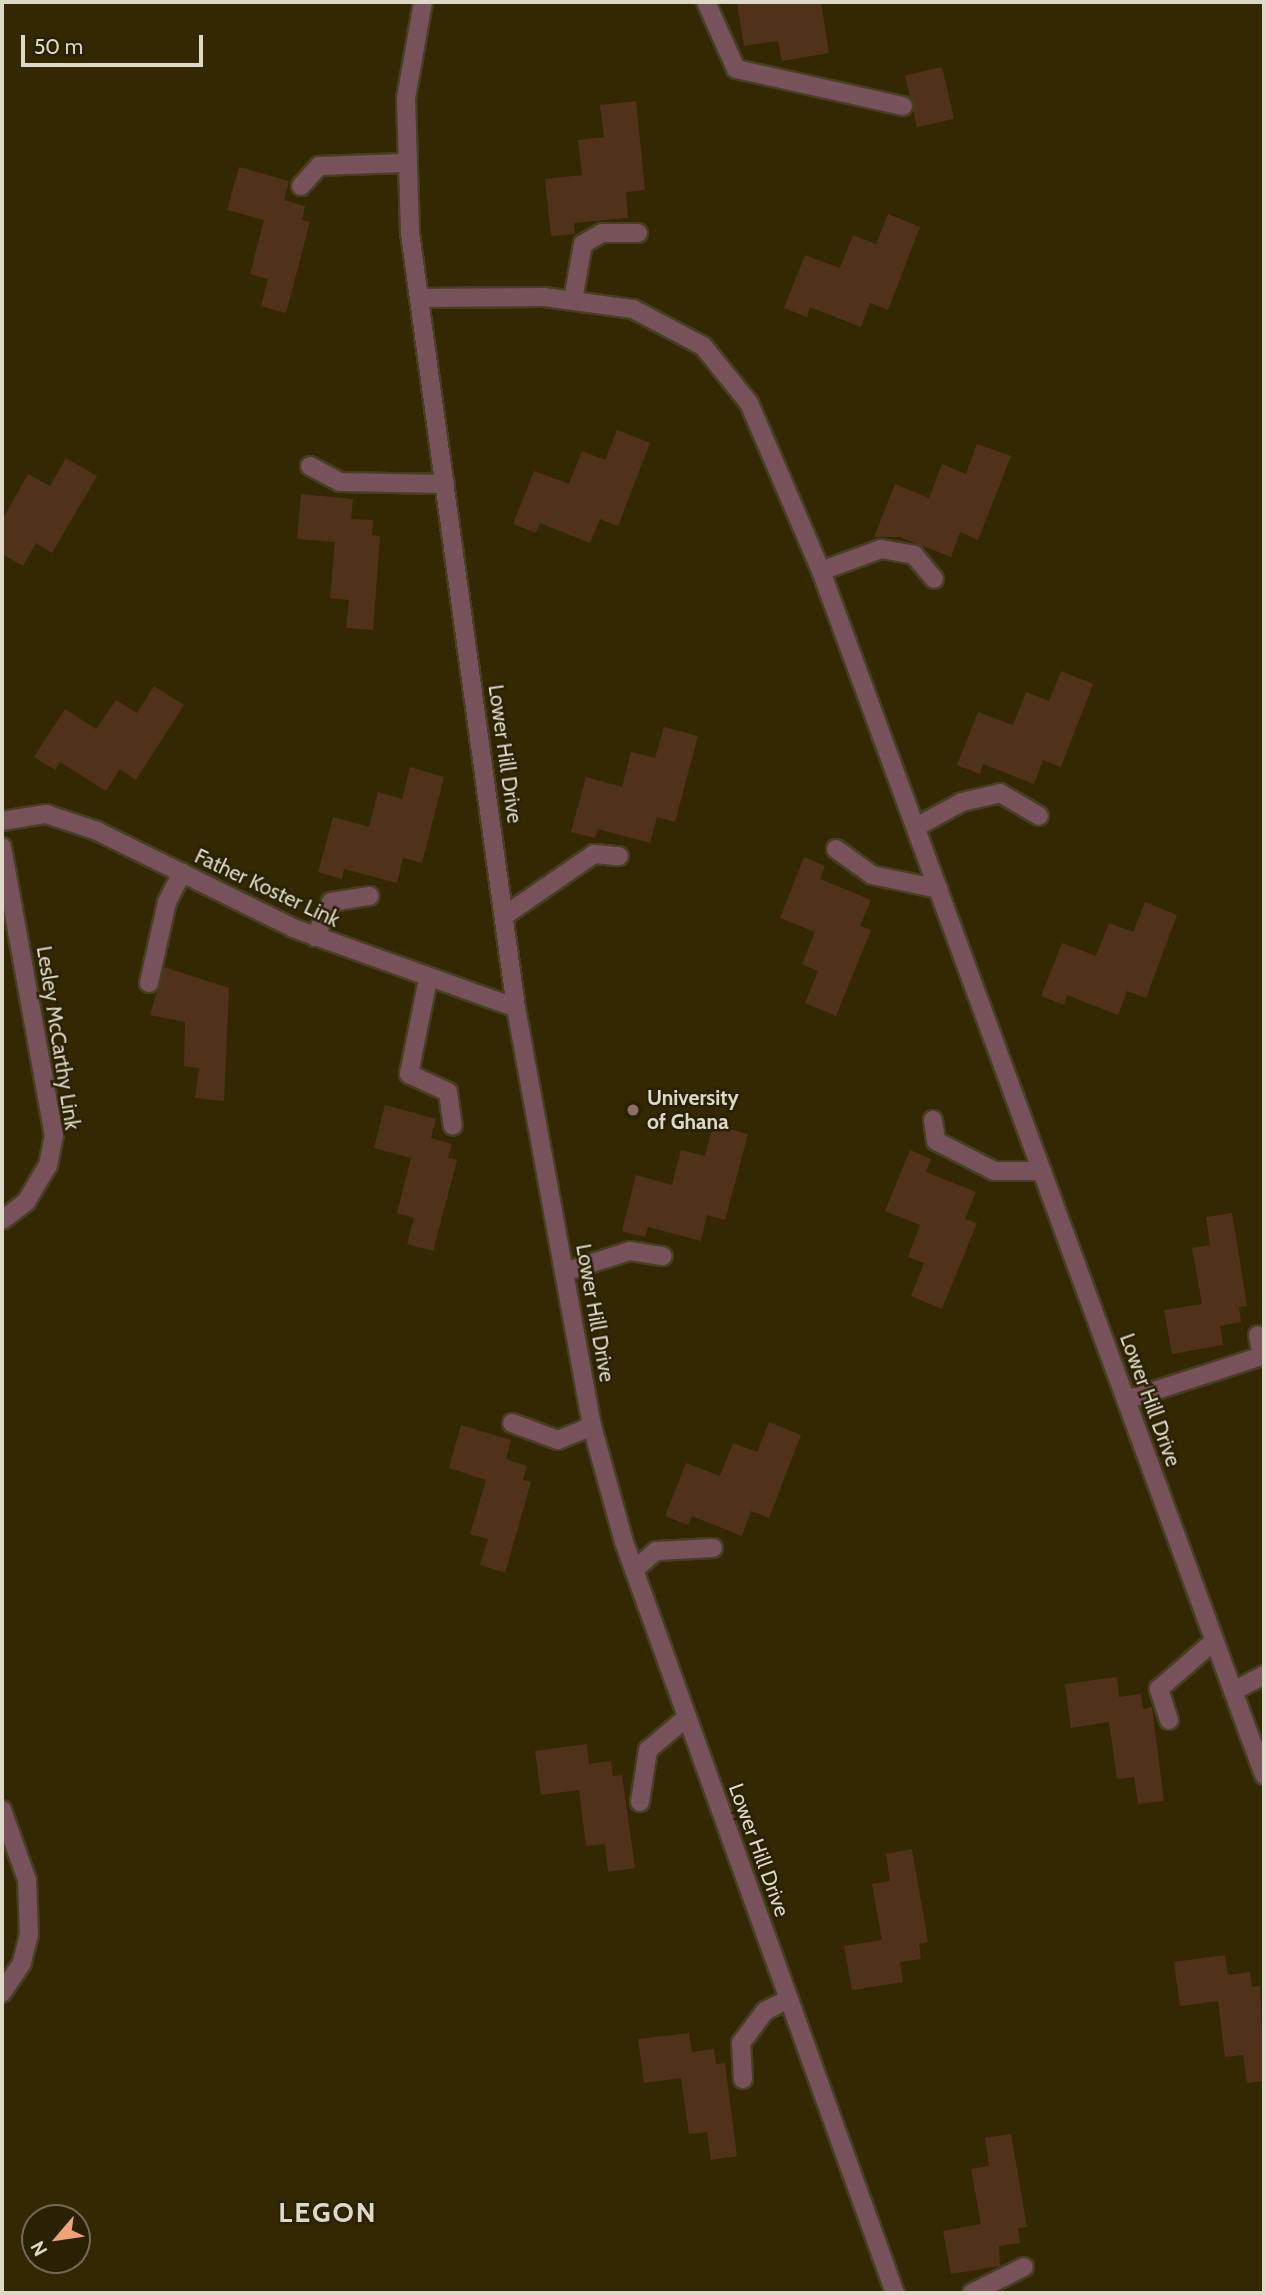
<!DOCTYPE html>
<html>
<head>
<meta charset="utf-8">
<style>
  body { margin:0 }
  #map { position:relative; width:1266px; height:2295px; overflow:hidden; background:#2a2105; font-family:Cabin,sans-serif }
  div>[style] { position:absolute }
  .built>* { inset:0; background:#332802 }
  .building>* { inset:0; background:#50321a; transform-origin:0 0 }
  .roads { filter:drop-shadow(2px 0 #473e24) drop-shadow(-2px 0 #473e24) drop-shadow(0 2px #473e24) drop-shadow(0 -2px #473e24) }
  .minor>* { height:18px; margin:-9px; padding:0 9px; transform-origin:9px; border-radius:9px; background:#78525b }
  .dots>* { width:19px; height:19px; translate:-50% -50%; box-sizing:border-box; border:4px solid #2a2105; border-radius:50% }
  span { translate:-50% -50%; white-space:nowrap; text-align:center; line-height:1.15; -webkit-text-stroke:5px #2a2105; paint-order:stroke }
  .street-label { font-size:21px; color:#ddd8c8 }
  .poi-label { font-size:21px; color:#ddd8c8; font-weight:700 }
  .left { translate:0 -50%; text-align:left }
  .district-label { font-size:28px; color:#ddd8c8; font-weight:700; letter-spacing:2px }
  .frame { position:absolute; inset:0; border:4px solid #ddd8c8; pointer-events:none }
  .north { position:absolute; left:21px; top:2204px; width:70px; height:70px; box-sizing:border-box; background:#2a2105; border:2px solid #726a53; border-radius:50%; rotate:241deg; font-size:19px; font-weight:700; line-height:28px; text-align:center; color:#ddd8c8 }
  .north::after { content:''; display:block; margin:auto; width:24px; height:32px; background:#f0a27a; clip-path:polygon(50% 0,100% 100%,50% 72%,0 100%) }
  .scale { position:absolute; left:21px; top:35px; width:182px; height:32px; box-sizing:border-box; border:4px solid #ddd8c8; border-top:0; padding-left:9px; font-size:21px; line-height:24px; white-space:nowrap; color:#ddd8c8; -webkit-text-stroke:5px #2a2105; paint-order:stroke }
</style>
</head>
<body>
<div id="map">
  <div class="built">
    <div style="clip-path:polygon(evenodd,2px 2px,1264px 2px,1264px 2293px,2px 2293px,2px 2px,35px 2218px,77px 2218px,77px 2260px,35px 2260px,35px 2218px)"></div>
  </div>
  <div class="building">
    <div style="clip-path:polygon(821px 2px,829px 53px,782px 61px,778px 41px,744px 46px,737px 4px)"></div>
    <div style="left:942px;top:67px;width:53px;height:38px;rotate:77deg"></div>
    <div style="clip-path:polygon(636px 101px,645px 190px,626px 192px,628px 218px,574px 223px,575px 234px,551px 236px,545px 179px,582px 175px,578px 140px,604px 137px,600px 105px)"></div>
    <div style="clip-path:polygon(239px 167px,289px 181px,284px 200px,305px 206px,302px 220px,310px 222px,286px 313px,261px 306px,268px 279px,250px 274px,264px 220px,227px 210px)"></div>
    <div style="clip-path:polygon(888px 214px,920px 227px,888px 310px,870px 303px,861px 327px,810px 307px,807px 317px,784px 308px,805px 255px,840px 268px,853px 235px,876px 244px)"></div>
    <div style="clip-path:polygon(617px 430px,650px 443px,618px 526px,600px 519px,590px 543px,540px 523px,536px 533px,513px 524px,534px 471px,569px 484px,582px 451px,605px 460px)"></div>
    <div style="clip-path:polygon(977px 444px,1011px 456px,978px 540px,960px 532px,951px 557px,900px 537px,874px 537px,895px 484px,929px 498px,942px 464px,966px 474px)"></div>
    <div style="clip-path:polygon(66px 458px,97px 476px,52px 553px,36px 543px,23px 566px,2px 554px,2px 520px,28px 474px,50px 486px)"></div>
    <div style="clip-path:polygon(301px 494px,353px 499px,351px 519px,373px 520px,372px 535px,380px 536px,373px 630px,346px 628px,349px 600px,330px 598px,335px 542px,297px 539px)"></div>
    <div style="clip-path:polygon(1061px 671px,1093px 684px,1061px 767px,1043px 760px,1034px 784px,983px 764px,980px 774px,957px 765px,978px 712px,1013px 725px,1026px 692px,1049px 701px)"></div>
    <div style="clip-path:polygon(154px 686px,184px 705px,136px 780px,120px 769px,106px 791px,60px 762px,55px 770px,34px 757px,65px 709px,96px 729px,116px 700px,137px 713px)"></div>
    <div style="clip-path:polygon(664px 727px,698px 736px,675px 822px,657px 817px,650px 843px,598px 829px,595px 838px,571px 832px,586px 777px,622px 787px,631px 752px,655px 758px)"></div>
    <div style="clip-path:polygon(410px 767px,444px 777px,422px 863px,403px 858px,397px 883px,344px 869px,342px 879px,318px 872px,333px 817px,369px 827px,378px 792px,402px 799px)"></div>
    <div style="clip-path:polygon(804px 857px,825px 866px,820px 879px,871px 900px,860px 926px,871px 930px,836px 1016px,805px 1003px,818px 971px,802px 964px,815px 932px,780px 918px)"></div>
    <div style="clip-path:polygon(1145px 902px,1177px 915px,1146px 998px,1127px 991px,1118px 1015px,1067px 995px,1064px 1005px,1041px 996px,1062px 943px,1096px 956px,1109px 923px,1133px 932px)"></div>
    <div style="clip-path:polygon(164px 967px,229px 988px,224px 1101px,195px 1098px,199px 1068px,184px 1066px,185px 1022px,150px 1015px)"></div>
    <div style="clip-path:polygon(385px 1105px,436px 1119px,431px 1138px,452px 1144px,448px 1158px,457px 1160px,433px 1251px,407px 1244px,414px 1218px,397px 1213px,411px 1158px,374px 1148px)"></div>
    <div style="clip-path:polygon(713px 1125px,748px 1134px,725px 1220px,707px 1215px,701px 1241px,648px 1227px,645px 1237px,622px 1231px,636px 1175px,672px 1185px,681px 1150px,705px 1156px)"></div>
    <div style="clip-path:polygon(910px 1150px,931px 1159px,926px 1172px,976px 1192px,965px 1219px,977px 1223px,942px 1309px,911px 1296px,924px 1263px,908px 1257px,920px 1225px,885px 1211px)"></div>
    <div style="clip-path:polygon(1232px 1213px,1247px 1306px,1239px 1307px,1241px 1322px,1220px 1326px,1223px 1345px,1172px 1354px,1164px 1310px,1202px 1304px,1192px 1248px,1210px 1245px,1206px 1217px)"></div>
    <div style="clip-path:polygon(769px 1422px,801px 1435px,769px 1518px,751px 1511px,742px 1536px,692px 1516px,688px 1525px,665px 1516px,686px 1463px,720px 1476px,733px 1443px,757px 1452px)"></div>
    <div style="clip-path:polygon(461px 1425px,511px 1440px,506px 1459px,527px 1466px,523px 1480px,531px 1482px,505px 1573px,480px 1565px,488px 1539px,470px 1534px,486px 1480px,449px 1468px)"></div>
    <div style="clip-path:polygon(1117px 1677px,1119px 1697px,1141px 1694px,1143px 1709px,1152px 1707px,1164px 1801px,1138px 1804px,1134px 1777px,1117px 1779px,1109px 1722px,1071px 1728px,1065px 1684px)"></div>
    <div style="clip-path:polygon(587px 1744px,589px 1764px,611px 1761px,613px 1776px,622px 1775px,635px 1868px,608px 1872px,605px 1844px,586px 1846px,579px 1790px,541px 1795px,535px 1751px)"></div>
    <div style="clip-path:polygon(912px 1849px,928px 1942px,919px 1944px,921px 1959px,900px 1962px,903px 1982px,852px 1990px,844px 1946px,882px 1940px,872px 1884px,890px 1881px,886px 1854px)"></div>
    <div style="clip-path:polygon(1225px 1955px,1228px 1975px,1250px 1972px,1252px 1987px,1260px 1986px,1264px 2081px,1247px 2083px,1243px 2055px,1225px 2057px,1218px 2001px,1180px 2006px,1174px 1962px)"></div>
    <div style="clip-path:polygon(689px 2033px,692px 2052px,714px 2049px,716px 2064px,725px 2063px,737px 2156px,711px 2160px,707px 2132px,689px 2134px,681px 2078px,644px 2083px,638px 2039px)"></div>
    <div style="clip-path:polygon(1011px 2134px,1027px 2227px,1018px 2228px,1020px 2243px,999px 2246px,1000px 2266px,951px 2274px,943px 2231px,981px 2224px,971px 2169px,989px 2166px,985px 2138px)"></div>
  </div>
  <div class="roads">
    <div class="minor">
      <div style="left:423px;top:2px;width:97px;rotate:100deg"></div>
      <div style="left:406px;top:98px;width:135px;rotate:88.3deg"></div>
      <div style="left:410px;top:233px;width:782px;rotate:82.21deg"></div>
      <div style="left:516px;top:1008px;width:425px;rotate:79.7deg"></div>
      <div style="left:592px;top:1426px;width:120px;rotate:74.6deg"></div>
      <div style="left:624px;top:1542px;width:798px;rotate:70.16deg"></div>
      <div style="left:706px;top:2px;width:73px;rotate:65.9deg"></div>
      <div style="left:736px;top:69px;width:171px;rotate:12.5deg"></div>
      <div style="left:301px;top:186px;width:27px;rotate:-48deg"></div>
      <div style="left:319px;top:166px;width:84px;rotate:-2deg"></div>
      <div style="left:420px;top:298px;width:124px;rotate:-0.5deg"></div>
      <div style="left:544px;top:297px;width:90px;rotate:7.7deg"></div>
      <div style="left:633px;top:309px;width:79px;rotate:27.9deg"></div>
      <div style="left:703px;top:346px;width:73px;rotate:51.1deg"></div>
      <div style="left:749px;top:403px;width:183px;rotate:66.8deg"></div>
      <div style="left:821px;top:571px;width:1283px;rotate:69.8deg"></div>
      <div style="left:573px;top:300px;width:57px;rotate:-79.9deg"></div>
      <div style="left:583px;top:244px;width:22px;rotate:-30deg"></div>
      <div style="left:602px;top:233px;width:36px"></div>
      <div style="left:310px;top:466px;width:34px;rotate:28deg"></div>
      <div style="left:340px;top:482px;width:105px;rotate:1.1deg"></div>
      <div style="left:821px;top:571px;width:64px;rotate:-20.1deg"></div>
      <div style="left:881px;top:549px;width:34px;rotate:10deg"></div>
      <div style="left:914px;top:555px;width:31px;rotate:50deg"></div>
      <div style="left:2px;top:821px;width:45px;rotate:-9deg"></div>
      <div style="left:46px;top:814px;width:54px;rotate:18.4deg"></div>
      <div style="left:97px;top:831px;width:219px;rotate:26.3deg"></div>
      <div style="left:293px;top:928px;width:237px;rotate:19.7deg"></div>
      <div style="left:916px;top:827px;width:52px;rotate:-28.5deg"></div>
      <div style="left:962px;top:802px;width:39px;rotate:-13deg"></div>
      <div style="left:1000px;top:793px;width:45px;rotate:30.5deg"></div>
      <div style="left:2px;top:847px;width:293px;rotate:79.8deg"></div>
      <div style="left:54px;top:1135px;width:31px;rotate:101deg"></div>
      <div style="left:48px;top:1165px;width:43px;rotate:120.7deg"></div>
      <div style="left:26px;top:1202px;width:30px;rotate:143deg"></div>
      <div style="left:836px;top:849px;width:44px;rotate:35.8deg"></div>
      <div style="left:872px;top:875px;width:68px;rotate:11.8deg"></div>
      <div style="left:504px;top:916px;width:109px;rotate:-34.6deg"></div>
      <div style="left:594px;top:854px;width:25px;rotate:5deg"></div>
      <div style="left:315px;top:937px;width:38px;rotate:-65deg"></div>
      <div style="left:331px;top:902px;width:39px;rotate:-9deg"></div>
      <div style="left:428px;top:979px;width:97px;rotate:101.3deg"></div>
      <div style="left:409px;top:1074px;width:43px;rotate:24.8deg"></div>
      <div style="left:448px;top:1092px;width:34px;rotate:82deg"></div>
      <div style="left:149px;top:983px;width:83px;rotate:-77.5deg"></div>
      <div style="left:167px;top:902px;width:33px;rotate:-63deg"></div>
      <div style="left:933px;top:1120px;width:21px;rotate:82deg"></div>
      <div style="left:936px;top:1141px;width:65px;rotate:27.3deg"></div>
      <div style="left:994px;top:1171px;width:48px"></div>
      <div style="left:564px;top:1272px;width:69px;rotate:-17.7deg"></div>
      <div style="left:630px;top:1251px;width:33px;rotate:9deg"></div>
      <div style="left:1126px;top:1400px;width:143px;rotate:-17.9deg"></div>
      <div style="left:1262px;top:1356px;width:21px;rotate:-101deg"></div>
      <div style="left:512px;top:1423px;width:49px;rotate:20.3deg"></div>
      <div style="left:558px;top:1440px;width:37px;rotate:-22deg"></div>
      <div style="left:634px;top:1570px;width:29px;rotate:-41deg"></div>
      <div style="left:656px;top:1551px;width:57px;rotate:-3deg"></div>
      <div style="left:1233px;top:1691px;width:35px;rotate:-27deg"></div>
      <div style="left:1169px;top:1720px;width:33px;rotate:-108deg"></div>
      <div style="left:1159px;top:1689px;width:73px;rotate:-41.1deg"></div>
      <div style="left:640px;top:1802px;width:53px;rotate:-81.3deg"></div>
      <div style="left:648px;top:1750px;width:51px;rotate:-40.2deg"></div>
      <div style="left:2px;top:1810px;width:74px;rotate:70.3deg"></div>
      <div style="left:27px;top:1880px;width:54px;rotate:87.9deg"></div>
      <div style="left:29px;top:1934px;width:30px;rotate:104deg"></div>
      <div style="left:22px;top:1963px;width:36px;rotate:124deg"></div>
      <div style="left:743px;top:2079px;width:36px;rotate:-93deg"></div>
      <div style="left:741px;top:2043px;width:40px;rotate:-53deg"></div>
      <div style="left:765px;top:2011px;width:27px;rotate:-27deg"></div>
      <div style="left:972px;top:2293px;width:58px;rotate:-26.6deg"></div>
    </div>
  </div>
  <div class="dots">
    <div style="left:633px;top:1110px;background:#8d6e63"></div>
  </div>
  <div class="street-label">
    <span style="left:505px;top:754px;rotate:82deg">Lower Hill Drive</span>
    <span style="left:267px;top:888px;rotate:25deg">Father Koster Link</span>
    <span style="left:58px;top:1038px;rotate:81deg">Lesley McCarthy Link</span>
    <span style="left:595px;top:1313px;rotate:80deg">Lower Hill Drive</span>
    <span style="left:1150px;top:1400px;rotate:70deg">Lower Hill Drive</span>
    <span style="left:759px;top:1850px;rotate:70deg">Lower Hill Drive</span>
  </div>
  <div class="poi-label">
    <span class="left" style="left:647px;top:1110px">University<br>of Ghana</span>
  </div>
  <div class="district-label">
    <span style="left:328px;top:2212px">LEGON</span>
  </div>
  <div class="frame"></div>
  <div class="north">N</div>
  <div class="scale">50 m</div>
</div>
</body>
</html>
